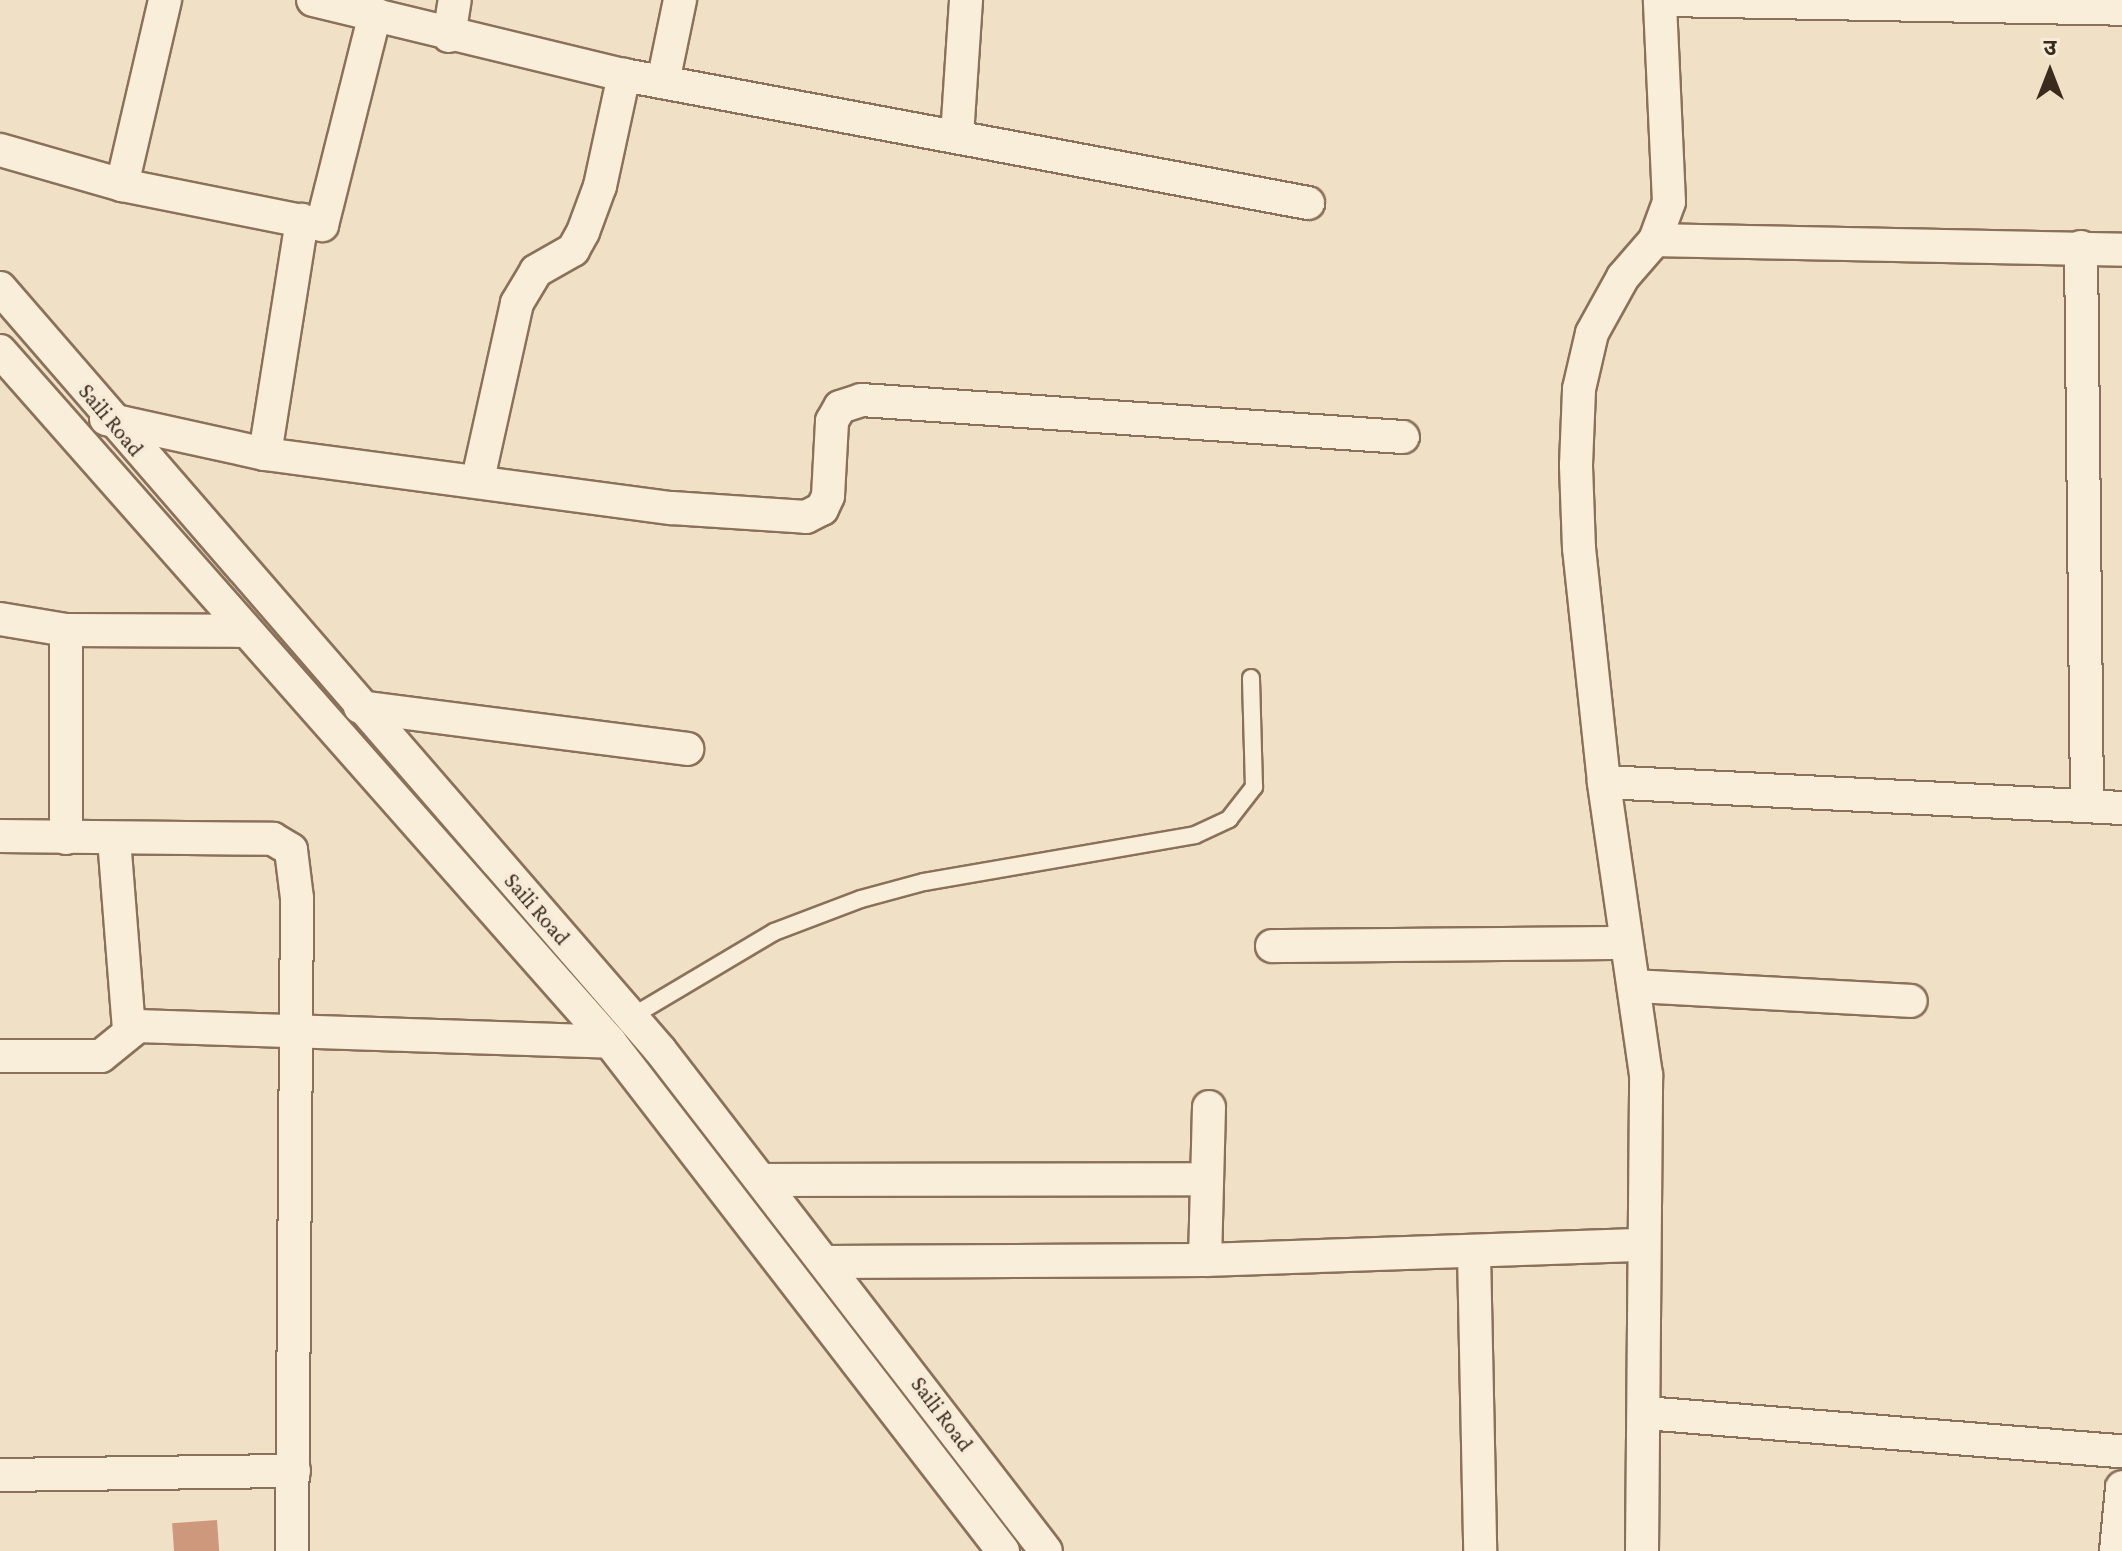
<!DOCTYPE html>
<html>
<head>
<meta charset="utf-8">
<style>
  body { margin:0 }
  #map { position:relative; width:2122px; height:1551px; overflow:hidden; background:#efe0c6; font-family:"Crimson Pro","Noto Sans Devanagari",serif }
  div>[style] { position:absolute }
  .building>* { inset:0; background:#cd987b; transform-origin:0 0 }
  .roads { filter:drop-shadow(2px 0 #8b715b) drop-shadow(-2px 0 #8b715b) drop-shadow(0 2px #8b715b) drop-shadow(0 -2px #8b715b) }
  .service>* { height:16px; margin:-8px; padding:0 8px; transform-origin:8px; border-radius:8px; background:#f9eed9 }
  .minor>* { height:32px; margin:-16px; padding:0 16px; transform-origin:16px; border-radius:16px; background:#f9eed9 }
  span { translate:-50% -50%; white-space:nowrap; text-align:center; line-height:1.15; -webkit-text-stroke:7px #f6ebd6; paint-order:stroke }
  .street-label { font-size:22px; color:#3b2b1f }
  .north { position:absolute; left:2010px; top:32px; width:80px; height:80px; -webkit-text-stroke:6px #f6ebd6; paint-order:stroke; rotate:0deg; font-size:22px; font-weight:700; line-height:32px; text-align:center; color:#3b2b1f }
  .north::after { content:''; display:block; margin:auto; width:28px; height:36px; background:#3b2b1f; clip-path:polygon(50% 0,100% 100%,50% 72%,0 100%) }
</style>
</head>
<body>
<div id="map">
  <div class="building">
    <div style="left:217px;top:1520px;width:31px;height:45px;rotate:86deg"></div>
  </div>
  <div class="roads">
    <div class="service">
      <div style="left:631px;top:1017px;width:166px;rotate:-30.7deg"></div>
      <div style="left:774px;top:932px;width:93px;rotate:-20.8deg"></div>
      <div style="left:861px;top:899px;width:65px;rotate:-15.1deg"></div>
      <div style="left:924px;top:882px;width:275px;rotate:-9.8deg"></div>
      <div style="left:1195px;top:835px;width:38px;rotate:-25deg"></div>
      <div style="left:1229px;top:819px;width:41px;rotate:-52deg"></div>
      <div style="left:1254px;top:787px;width:109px;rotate:-91.6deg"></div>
    </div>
    <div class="minor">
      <div style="left:313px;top:0;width:320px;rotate:13.6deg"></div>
      <div style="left:624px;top:75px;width:696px;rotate:10.6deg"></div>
      <div style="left:1667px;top:0;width:455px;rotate:1.1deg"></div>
      <div style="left:449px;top:36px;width:36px;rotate:-81deg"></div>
      <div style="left:663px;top:82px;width:84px;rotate:-78.3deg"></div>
      <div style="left:957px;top:136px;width:136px;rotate:-86.2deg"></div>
      <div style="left:0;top:150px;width:127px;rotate:16deg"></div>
      <div style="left:122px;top:185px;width:204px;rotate:11.3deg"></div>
      <div style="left:322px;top:225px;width:218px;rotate:-75.9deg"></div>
      <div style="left:122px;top:185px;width:190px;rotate:-76.9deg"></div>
      <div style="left:1655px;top:240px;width:467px;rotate:1.2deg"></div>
      <div style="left:2081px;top:247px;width:557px;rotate:89.38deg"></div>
      <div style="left:0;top:288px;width:1008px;rotate:49.1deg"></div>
      <div style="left:660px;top:1050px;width:632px;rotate:52.39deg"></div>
      <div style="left:0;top:351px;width:922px;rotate:48.56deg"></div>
      <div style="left:610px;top:1042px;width:643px;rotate:52.33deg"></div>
      <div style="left:106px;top:419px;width:163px;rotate:12.4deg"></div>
      <div style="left:265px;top:454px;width:411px;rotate:7.6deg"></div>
      <div style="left:672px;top:508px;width:134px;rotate:3.8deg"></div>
      <div style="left:806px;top:517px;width:18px;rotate:-27deg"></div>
      <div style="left:822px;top:509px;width:14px;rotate:-65deg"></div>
      <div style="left:828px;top:496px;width:75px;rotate:-86.9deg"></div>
      <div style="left:832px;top:421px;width:16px;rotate:-60deg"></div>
      <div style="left:840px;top:407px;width:22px;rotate:-18deg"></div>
      <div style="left:861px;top:400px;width:543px;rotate:3.91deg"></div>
      <div style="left:265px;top:454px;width:237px;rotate:-81deg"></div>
      <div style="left:478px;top:479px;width:180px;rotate:-77.5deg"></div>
      <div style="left:517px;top:303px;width:37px;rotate:-59deg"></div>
      <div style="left:536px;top:271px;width:43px;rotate:-29.6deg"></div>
      <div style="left:573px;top:250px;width:21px;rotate:-61deg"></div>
      <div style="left:583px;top:232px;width:49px;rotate:-69.7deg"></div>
      <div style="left:600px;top:186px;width:114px;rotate:-77.8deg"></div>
      <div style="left:0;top:619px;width:67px;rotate:9.5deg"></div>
      <div style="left:66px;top:630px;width:178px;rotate:0.3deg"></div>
      <div style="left:360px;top:707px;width:330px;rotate:7.3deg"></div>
      <div style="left:1604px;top:782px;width:519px;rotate:2.87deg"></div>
      <div style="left:0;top:836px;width:273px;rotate:0.6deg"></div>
      <div style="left:273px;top:839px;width:21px;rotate:31deg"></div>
      <div style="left:291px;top:850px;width:48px;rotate:82.9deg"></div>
      <div style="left:297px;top:898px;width:653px;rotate:90.44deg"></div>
      <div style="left:66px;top:838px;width:208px;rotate:-90deg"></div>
      <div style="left:114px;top:839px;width:191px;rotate:85.5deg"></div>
      <div style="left:1272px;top:946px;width:352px;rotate:-0.5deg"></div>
      <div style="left:1634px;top:986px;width:277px;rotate:3.1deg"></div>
      <div style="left:0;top:1056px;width:101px"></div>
      <div style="left:101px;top:1056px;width:48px;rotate:-39deg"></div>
      <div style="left:138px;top:1026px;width:472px;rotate:1.9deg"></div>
      <div style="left:763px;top:1180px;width:443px;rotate:-0.1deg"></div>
      <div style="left:1474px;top:1253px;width:298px;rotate:88.8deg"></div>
      <div style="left:1205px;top:1260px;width:153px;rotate:-88.5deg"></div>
      <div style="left:826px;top:1262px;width:379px;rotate:-0.3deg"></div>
      <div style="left:1205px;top:1260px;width:439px;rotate:-2deg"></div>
      <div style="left:1645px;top:1413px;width:479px;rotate:4.6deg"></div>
      <div style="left:0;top:1475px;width:294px;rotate:-0.8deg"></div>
      <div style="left:1642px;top:1551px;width:476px;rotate:-89.5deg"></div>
      <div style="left:1646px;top:1075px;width:296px;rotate:-98.2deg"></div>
      <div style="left:1604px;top:782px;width:235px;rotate:-96.1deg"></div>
      <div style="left:1579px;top:548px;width:83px;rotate:-92.1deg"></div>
      <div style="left:1576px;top:465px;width:76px;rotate:-87.7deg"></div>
      <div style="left:1579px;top:389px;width:57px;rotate:-76.9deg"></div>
      <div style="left:1592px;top:333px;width:64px;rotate:-61deg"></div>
      <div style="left:1623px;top:277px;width:49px;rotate:-49.1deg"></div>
      <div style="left:1655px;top:240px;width:40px;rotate:-69.8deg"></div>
      <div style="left:1669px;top:202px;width:202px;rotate:-92.6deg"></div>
      <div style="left:2116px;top:1551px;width:64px;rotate:-84.6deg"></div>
    </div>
  </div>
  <div class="street-label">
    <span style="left:111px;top:420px;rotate:50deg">Saili Road</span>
    <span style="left:537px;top:909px;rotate:49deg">Saili Road</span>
    <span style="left:942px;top:1414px;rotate:53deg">Saili Road</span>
  </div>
  <div class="north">उ</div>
</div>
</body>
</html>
